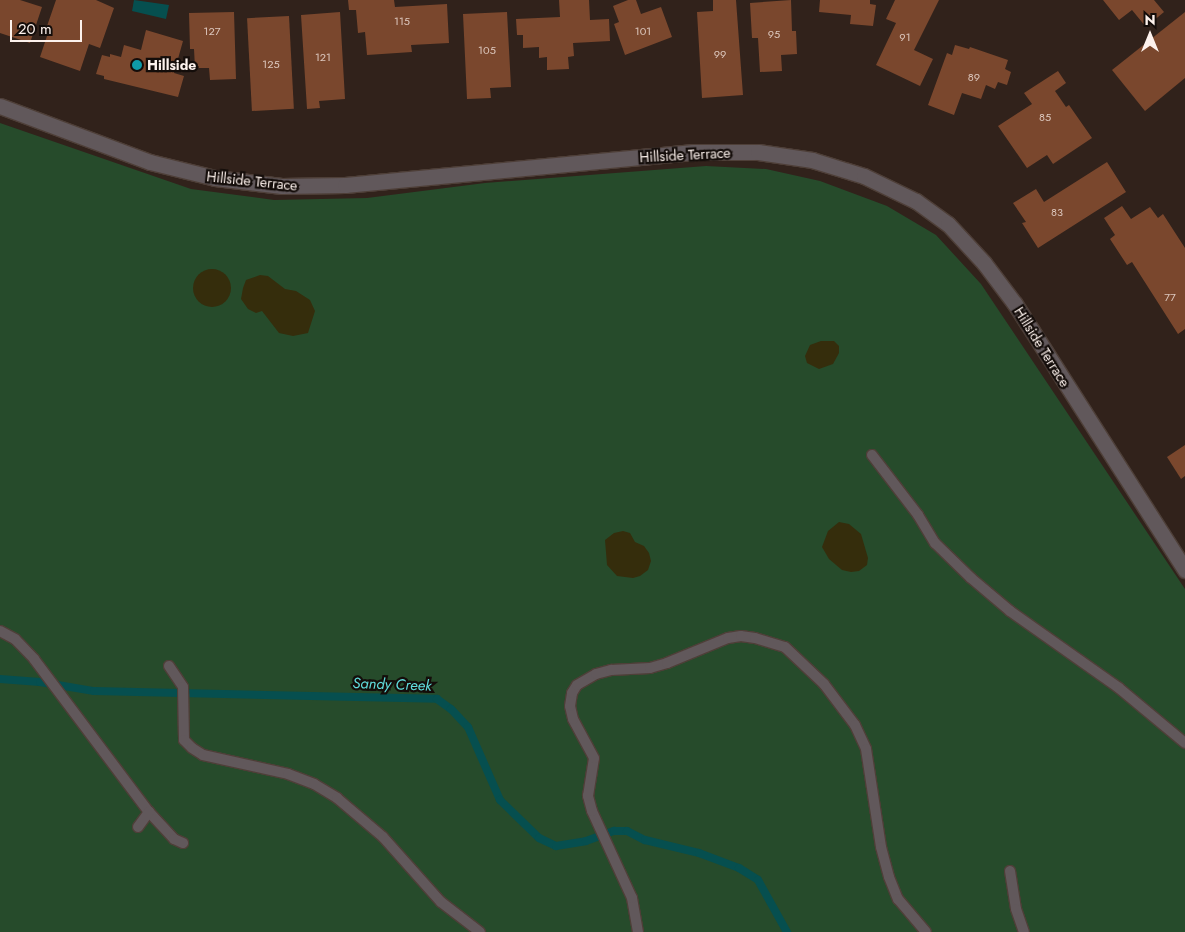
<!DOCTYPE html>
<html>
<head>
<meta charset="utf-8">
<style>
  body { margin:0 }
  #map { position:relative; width:1185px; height:932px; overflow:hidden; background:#31221b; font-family:Jost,sans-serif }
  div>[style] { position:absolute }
  .green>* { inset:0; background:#264b2b }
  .sand>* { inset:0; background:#352d0c }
  .round { border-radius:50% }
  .water>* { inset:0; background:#064f4f }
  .stream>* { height:8px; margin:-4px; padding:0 4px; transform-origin:4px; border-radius:4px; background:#064f4f }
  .building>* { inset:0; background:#7a472d; transform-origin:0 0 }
  .roads { filter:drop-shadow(1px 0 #4e3f38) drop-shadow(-1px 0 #4e3f38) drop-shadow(0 1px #4e3f38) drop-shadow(0 -1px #4e3f38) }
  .lane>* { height:10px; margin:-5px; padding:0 5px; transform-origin:5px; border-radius:5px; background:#61585b }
  .street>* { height:15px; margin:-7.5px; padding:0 7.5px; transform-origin:7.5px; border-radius:7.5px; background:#61585b }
  .dots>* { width:14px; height:14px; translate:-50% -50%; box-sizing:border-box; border:2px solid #140d0a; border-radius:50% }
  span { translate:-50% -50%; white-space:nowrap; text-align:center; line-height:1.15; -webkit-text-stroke:4.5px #140d0a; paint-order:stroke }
  .number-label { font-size:11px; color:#dcc7bd }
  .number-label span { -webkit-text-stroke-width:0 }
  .poi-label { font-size:14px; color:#fdf2ed; font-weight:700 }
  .left { translate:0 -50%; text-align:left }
  .street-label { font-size:14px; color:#fdf2ed }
  .water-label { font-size:15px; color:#60dcdc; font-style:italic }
  .north { position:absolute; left:1125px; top:10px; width:50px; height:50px; -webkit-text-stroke:4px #140d0a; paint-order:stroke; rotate:0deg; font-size:14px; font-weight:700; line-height:20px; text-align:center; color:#fdf2ed }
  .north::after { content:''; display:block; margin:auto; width:18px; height:22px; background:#fdf2ed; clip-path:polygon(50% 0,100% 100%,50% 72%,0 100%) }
  .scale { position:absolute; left:10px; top:20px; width:72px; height:22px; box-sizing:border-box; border:2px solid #fdf2ed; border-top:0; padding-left:6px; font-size:15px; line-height:18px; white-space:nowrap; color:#fdf2ed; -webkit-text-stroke:4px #140d0a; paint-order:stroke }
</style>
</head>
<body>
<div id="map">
  <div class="green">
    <div style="clip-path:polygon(0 123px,191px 189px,274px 200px,367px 198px,485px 183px,706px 166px,766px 169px,820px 181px,887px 206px,936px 235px,981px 284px,1185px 589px,1185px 932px,0 932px)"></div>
  </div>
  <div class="sand">
    <div class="round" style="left:193px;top:269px;width:38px;height:38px"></div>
    <div style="clip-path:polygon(260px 275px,268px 276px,285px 289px,296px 291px,310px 300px,315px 311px,308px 333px,293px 336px,279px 333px,262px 311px,256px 313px,248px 309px,241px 299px,243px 288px,246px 280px)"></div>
    <div style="clip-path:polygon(821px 341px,834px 341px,839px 346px,839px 353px,833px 364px,819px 369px,807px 363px,805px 356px,810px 345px)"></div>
    <div style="clip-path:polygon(839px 522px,849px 524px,861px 534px,868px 558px,867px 565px,859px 571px,851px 572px,842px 570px,829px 559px,822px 547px,828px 531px)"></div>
    <div style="clip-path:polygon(623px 531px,630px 533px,635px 542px,644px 546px,649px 553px,651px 561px,648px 570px,640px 576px,633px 578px,617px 576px,607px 565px,605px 540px,614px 533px)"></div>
  </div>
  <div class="water">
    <div style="clip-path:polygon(134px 0,169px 5px,166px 19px,132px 11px)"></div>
  </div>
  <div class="stream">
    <div style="left:0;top:679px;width:40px;rotate:4.3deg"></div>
    <div style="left:40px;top:682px;width:55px;rotate:9.5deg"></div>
    <div style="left:94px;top:691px;width:343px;rotate:1.3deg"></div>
    <div style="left:437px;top:699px;width:17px;rotate:36deg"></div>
    <div style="left:451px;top:709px;width:25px;rotate:47deg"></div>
    <div style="left:468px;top:727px;width:80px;rotate:66.3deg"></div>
    <div style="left:500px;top:800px;width:54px;rotate:44.3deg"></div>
    <div style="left:539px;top:838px;width:19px;rotate:25deg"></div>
    <div style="left:556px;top:846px;width:30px;rotate:-9deg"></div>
    <div style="left:586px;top:841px;width:30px;rotate:-20deg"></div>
    <div style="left:614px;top:831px;width:13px"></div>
    <div style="left:627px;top:831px;width:20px;rotate:27deg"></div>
    <div style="left:645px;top:840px;width:56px;rotate:13.5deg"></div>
    <div style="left:699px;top:853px;width:43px;rotate:20.6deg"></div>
    <div style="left:739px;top:868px;width:22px;rotate:32deg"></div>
    <div style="left:758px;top:880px;width:60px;rotate:60.9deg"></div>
  </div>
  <div class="building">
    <div style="clip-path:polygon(0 0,20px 0,42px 7px,30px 43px,0 33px)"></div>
    <div style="clip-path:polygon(56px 0,96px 0,114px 8px,100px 48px,89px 44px,80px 71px,40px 57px,49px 30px,46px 29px)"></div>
    <div style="clip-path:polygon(348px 0,394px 0,395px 7px,447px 4px,449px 43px,411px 45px,412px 52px,367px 55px,365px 32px,358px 33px,356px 10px,349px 10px)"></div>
    <div style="clip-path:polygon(559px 0,589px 0,590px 20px,609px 19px,610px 41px,573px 43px,574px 56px,568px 57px,569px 69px,547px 70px,547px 57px,539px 58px,539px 47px,523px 48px,523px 35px,517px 35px,516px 19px,560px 17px)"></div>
    <div style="clip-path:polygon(628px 0,636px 0,641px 14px,661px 7px,672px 37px,625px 55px,614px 24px,619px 22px,613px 6px)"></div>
    <div style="clip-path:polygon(713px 0,736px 0,743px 95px,702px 98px,697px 12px,713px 11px)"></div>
    <div style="clip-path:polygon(791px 0,792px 31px,796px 31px,797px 54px,781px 55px,782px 71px,760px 72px,758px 38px,752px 38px,750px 3px)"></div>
    <div style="clip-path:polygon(820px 0,870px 0,870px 4px,876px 5px,873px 26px,850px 24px,851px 15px,819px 12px)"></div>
    <div style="clip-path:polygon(895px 0,939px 0,914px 50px,933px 59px,920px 86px,876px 65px,896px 23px,886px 19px)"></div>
    <div style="clip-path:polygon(1103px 0,1154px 0,1164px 12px,1146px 27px,1132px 10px,1119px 20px)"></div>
    <div style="clip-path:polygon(234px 12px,236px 79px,210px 80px,209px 68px,195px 68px,194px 49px,190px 49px,189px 13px)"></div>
    <div style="clip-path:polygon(340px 12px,345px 99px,319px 101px,320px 108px,307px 109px,301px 15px)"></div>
    <div style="clip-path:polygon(507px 12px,511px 87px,490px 88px,491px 98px,467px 99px,463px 14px)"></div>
    <div style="clip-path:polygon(1185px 12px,1185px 78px,1145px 111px,1112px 70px)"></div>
    <div style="left:289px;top:16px;width:93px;height:42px;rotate:87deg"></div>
    <div style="clip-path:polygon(146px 30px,183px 41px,174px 73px,184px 76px,178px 97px,104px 79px,104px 76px,96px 74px,102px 55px,110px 57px,110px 54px,121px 57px,124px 45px,141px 50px)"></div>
    <div style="clip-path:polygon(955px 45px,969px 49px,970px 47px,1008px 60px,1005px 69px,1011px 72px,1007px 85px,998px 82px,995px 89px,986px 85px,981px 99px,962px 93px,954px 115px,928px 105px,947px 53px,952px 55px)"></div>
    <div style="clip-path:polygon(1058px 71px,1066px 83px,1055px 91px,1066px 107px,1069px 105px,1092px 138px,1053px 164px,1047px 155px,1027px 168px,998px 126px,1032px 104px,1024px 93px)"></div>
    <div style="clip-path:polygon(1107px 162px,1126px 192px,1038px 248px,1022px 223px,1026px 222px,1013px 203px,1036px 189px,1044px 202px)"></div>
    <div style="clip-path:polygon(1122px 206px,1131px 219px,1150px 207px,1158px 218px,1163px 214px,1185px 248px,1185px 329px,1178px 334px,1132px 262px,1127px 265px,1110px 239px,1115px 235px,1104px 218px)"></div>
    <div style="clip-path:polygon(1185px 445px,1185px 476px,1181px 479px,1167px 457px)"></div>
  </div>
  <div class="roads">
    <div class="lane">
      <div style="left:872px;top:455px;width:76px;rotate:52.5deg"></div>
      <div style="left:918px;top:515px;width:33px;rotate:59deg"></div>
      <div style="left:935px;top:543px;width:50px;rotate:44.2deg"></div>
      <div style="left:971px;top:578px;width:51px;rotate:40.2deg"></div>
      <div style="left:1010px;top:611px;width:133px;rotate:35.2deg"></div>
      <div style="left:1119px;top:688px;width:86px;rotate:39.8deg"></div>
      <div style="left:0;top:631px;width:17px;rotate:28deg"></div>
      <div style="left:15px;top:639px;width:28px;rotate:46deg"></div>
      <div style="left:34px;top:659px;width:191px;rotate:53.1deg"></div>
      <div style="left:149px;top:812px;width:37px;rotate:47deg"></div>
      <div style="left:174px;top:839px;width:10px;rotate:24deg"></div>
      <div style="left:169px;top:666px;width:25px;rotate:56deg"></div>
      <div style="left:183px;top:687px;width:53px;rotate:88.9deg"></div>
      <div style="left:184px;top:740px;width:11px;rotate:45deg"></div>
      <div style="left:192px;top:748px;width:13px;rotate:32deg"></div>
      <div style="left:203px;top:755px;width:87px;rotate:12.6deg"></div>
      <div style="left:288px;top:774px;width:28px;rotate:21deg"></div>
      <div style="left:314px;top:784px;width:27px;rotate:31deg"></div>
      <div style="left:337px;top:798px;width:60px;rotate:40.3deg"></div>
      <div style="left:383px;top:837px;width:87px;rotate:48.3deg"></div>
      <div style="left:441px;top:902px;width:49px;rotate:37.6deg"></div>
      <div style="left:138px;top:827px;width:19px;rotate:-54deg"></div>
      <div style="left:1010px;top:871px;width:38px;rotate:81deg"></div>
      <div style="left:1016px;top:909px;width:24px;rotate:71deg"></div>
      <div style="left:638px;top:932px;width:35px;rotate:-100deg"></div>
      <div style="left:632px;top:898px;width:96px;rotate:-114.7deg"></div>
      <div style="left:592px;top:811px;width:16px;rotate:-105deg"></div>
      <div style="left:588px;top:796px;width:38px;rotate:-81deg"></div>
      <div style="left:594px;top:758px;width:44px;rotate:-118.3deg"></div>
      <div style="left:573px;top:719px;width:13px;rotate:-103deg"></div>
      <div style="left:570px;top:706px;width:13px;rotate:-81deg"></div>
      <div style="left:572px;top:693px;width:9px;rotate:-58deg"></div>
      <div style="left:577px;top:685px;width:22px;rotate:-30deg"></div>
      <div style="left:596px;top:674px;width:16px;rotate:-15deg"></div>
      <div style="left:611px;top:670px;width:39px;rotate:-3deg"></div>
      <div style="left:650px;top:668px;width:18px;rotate:-16deg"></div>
      <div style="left:667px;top:663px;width:66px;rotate:-22.3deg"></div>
      <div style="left:728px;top:638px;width:13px;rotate:-9deg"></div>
      <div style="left:741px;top:636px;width:14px;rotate:8deg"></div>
      <div style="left:755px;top:638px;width:31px;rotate:17deg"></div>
      <div style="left:785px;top:647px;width:54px;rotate:43.5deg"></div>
      <div style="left:824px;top:684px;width:51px;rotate:52.9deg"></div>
      <div style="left:855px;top:725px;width:26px;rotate:65deg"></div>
      <div style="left:866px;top:749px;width:99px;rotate:81.3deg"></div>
      <div style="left:881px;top:847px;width:31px;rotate:75deg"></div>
      <div style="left:889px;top:877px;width:24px;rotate:68deg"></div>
      <div style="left:898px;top:899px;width:43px;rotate:49.7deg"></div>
    </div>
    <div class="street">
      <div style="left:0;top:106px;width:160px;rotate:20.5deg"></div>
      <div style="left:150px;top:162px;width:67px;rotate:13.8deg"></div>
      <div style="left:215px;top:178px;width:67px;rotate:6.8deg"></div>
      <div style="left:282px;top:186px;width:63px;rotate:-0.9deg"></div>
      <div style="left:345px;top:185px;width:350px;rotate:-5.4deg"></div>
      <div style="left:693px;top:152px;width:65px"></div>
      <div style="left:758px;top:152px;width:55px;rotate:8.4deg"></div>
      <div style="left:812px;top:160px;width:54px;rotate:17.1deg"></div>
      <div style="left:864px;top:176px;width:58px;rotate:25.7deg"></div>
      <div style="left:916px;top:201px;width:39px;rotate:36deg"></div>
      <div style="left:948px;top:224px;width:53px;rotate:47.3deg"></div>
      <div style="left:984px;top:263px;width:51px;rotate:52.9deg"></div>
      <div style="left:1015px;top:304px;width:316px;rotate:57.4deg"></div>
    </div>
  </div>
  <div class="dots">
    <div style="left:137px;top:65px;background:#0f9aa8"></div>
  </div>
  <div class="number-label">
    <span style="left:402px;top:21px">115</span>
    <span style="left:212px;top:31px">127</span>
    <span style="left:643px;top:31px">101</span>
    <span style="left:774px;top:34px">95</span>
    <span style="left:905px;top:37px">91</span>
    <span style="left:487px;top:50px">105</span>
    <span style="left:720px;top:54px">99</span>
    <span style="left:323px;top:57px">121</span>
    <span style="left:271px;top:64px">125</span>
    <span style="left:974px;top:77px">89</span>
    <span style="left:1045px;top:117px">85</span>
    <span style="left:1057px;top:212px">83</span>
    <span style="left:1170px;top:297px">77</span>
  </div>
  <div class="poi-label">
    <span class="left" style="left:147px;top:65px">Hillside</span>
  </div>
  <div class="street-label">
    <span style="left:685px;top:155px;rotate:-3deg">Hillside Terrace</span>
    <span style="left:252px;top:181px;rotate:6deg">Hillside Terrace</span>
    <span style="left:1042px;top:347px;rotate:58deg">Hillside Terrace</span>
  </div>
  <div class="water-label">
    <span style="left:392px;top:685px;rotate:2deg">Sandy Creek</span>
  </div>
  <div class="north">N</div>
  <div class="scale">20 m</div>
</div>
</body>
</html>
